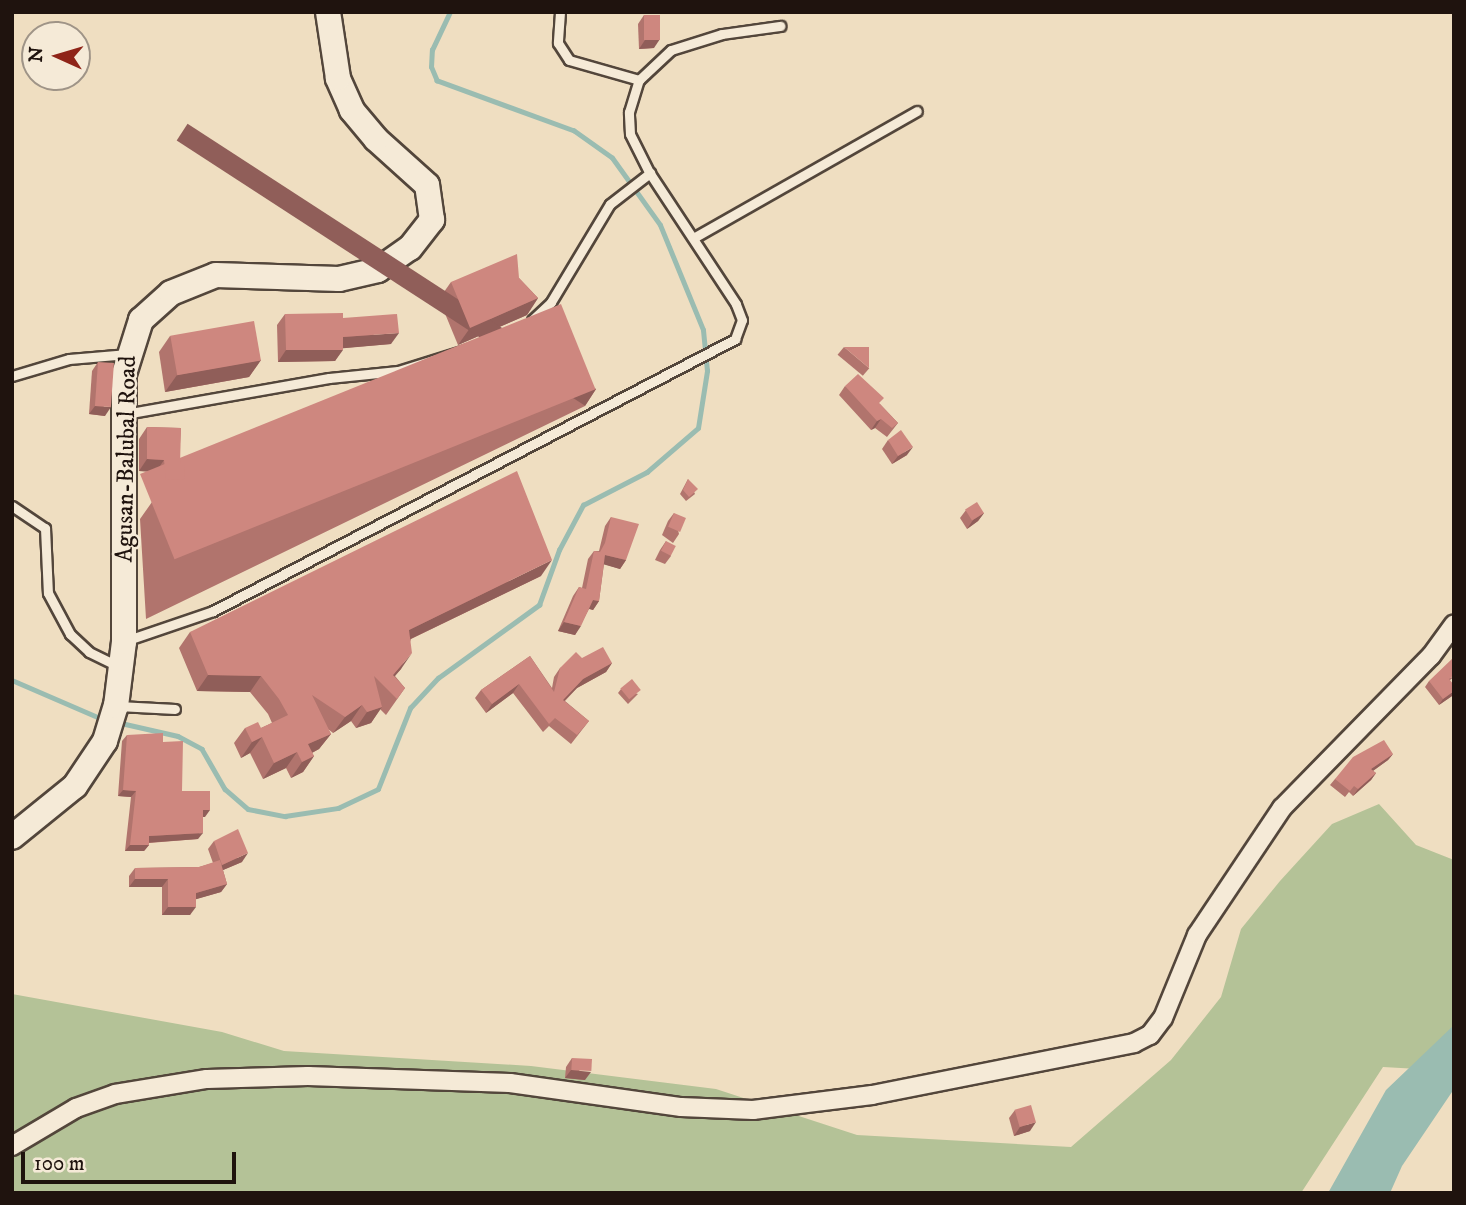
<!DOCTYPE html>
<html>
<head>
<meta charset="utf-8">
<style>
  body { margin:0 }
  #map { position:relative; width:1466px; height:1205px; overflow:hidden; background:#efdec1; font-family:"IM FELL DW Pica",serif }
  div>[style] { position:absolute }
  .green>* { inset:0; background:#b4c297 }
  .water>* { inset:0; background:#9abcb1 }
  .stream>* { height:4.5px; margin:-2.25px; padding:0 2.25px; transform-origin:2.25px; border-radius:2.25px; background:#9abcb1 }
  .roads { filter:drop-shadow(2px 0 #53463b) drop-shadow(-2px 0 #53463b) drop-shadow(0 2px #53463b) drop-shadow(0 -2px #53463b) }
  .lane>* { height:9px; margin:-4.5px; padding:0 4.5px; transform-origin:4.5px; border-radius:4.5px; background:#f5ead7 }
  .street>* { height:18px; margin:-9px; padding:0 9px; transform-origin:9px; border-radius:9px; background:#f5ead7 }
  .secondary>* { height:24px; margin:-12px; padding:0 12px; transform-origin:12px; border-radius:12px; background:#f5ead7 }
  .wall>* { inset:0; background:#b1746d; transform-origin:0 0 }
  .shaded-wall>* { inset:0; background:#905e59; transform-origin:0 0 }
  .building>* { inset:0; background:#ce877f; transform-origin:0 0 }
  span { translate:-50% -50%; white-space:nowrap; text-align:center; line-height:1.15; -webkit-text-stroke:5px #f5ead7; paint-order:stroke }
  .street-label { font-size:24px; color:#1f130e }
  .frame { position:absolute; inset:0; border:14px solid #1f130e; pointer-events:none }
  .north { position:absolute; left:21px; top:21px; width:70px; height:70px; box-sizing:border-box; background:#f5ead7; border:2px solid #9f9487; border-radius:50%; rotate:274deg; font-size:19px; font-weight:700; line-height:28px; text-align:center; color:#1f130e }
  .north::after { content:''; display:block; margin:auto; width:24px; height:32px; background:#8f2418; clip-path:polygon(50% 0,100% 100%,50% 72%,0 100%) }
  .scale { position:absolute; left:21px; top:1152px; width:215px; height:32px; box-sizing:border-box; border:4px solid #1f130e; border-top:0; padding-left:9px; font-size:21px; line-height:24px; white-space:nowrap; color:#1f130e; -webkit-text-stroke:5px #f5ead7; paint-order:stroke }
</style>
</head>
<body>
<div id="map">
  <div class="green">
    <div style="clip-path:polygon(1379px 804px,1416px 845px,1454px 860px,1454px 1071px,1383px 1067px,1301px 1193px,12px 1193px,12px 994px,222px 1032px,284px 1051px,531px 1066px,716px 1089px,857px 1135px,1071px 1147px,1171px 1060px,1221px 997px,1241px 929px,1280px 881px,1332px 824px)"></div>
  </div>
  <div class="water">
    <div style="clip-path:polygon(1454px 1025px,1454px 1089px,1402px 1166px,1390px 1193px,1328px 1193px,1386px 1090px)"></div>
  </div>
  <div class="stream">
    <div style="left:12px;top:680px;width:96px;rotate:23.4deg"></div>
    <div style="left:121px;top:723px;width:58px;rotate:12.8deg"></div>
    <div style="left:178px;top:736px;width:27px;rotate:28deg"></div>
    <div style="left:202px;top:749px;width:46px;rotate:60.1deg"></div>
    <div style="left:225px;top:789px;width:30px;rotate:41deg"></div>
    <div style="left:248px;top:809px;width:38px;rotate:11deg"></div>
    <div style="left:285px;top:816px;width:54px;rotate:-8.6deg"></div>
    <div style="left:338px;top:808px;width:44px;rotate:-25.4deg"></div>
    <div style="left:378px;top:789px;width:87px;rotate:-68.4deg"></div>
    <div style="left:410px;top:708px;width:41px;rotate:-47deg"></div>
    <div style="left:438px;top:678px;width:125px;rotate:-35.9deg"></div>
    <div style="left:539px;top:605px;width:59px;rotate:-70deg"></div>
    <div style="left:559px;top:550px;width:51px;rotate:-61.9deg"></div>
    <div style="left:583px;top:505px;width:72px;rotate:-27.3deg"></div>
    <div style="left:647px;top:472px;width:67px;rotate:-40.8deg"></div>
    <div style="left:698px;top:428px;width:58px;rotate:-81deg"></div>
    <div style="left:707px;top:371px;width:41px;rotate:-95.6deg"></div>
    <div style="left:703px;top:330px;width:113px;rotate:-112.3deg"></div>
    <div style="left:660px;top:225px;width:82px;rotate:-125.6deg"></div>
    <div style="left:612px;top:158px;width:47px;rotate:-144.6deg"></div>
    <div style="left:574px;top:131px;width:146px;rotate:-159.9deg"></div>
    <div style="left:437px;top:81px;width:15px;rotate:-113deg"></div>
    <div style="left:431px;top:67px;width:17px;rotate:-87deg"></div>
    <div style="left:432px;top:50px;width:42px;rotate:-64.7deg"></div>
  </div>
  <div class="roads">
    <div class="lane">
      <div style="left:560px;top:12px;width:31px;rotate:94deg"></div>
      <div style="left:558px;top:43px;width:20px;rotate:57deg"></div>
      <div style="left:569px;top:60px;width:73px;rotate:15.9deg"></div>
      <div style="left:695px;top:237px;width:255px;rotate:-29.6deg"></div>
      <div style="left:532px;top:320px;width:26px;rotate:-43deg"></div>
      <div style="left:551px;top:302px;width:114px;rotate:-59deg"></div>
      <div style="left:610px;top:204px;width:51px;rotate:-37.8deg"></div>
      <div style="left:12px;top:376px;width:59px;rotate:-16.6deg"></div>
      <div style="left:69px;top:359px;width:59px;rotate:-4.8deg"></div>
      <div style="left:125px;top:414px;width:207px;rotate:-10deg"></div>
      <div style="left:329px;top:378px;width:69px;rotate:-5.8deg"></div>
      <div style="left:398px;top:371px;width:77px;rotate:-17.3deg"></div>
      <div style="left:12px;top:506px;width:40px;rotate:34deg"></div>
      <div style="left:45px;top:528px;width:65px;rotate:87.4deg"></div>
      <div style="left:48px;top:593px;width:47px;rotate:61.8deg"></div>
      <div style="left:70px;top:634px;width:26px;rotate:43deg"></div>
      <div style="left:89px;top:652px;width:32px;rotate:26deg"></div>
      <div style="left:125px;top:641px;width:93px;rotate:-18.8deg"></div>
      <div style="left:213px;top:611px;width:589px;rotate:-27.52deg"></div>
      <div style="left:735px;top:339px;width:20px;rotate:-70deg"></div>
      <div style="left:742px;top:320px;width:17px;rotate:-111deg"></div>
      <div style="left:736px;top:304px;width:158px;rotate:-123.4deg"></div>
      <div style="left:649px;top:172px;width:42px;rotate:-116.6deg"></div>
      <div style="left:630px;top:134px;width:22px;rotate:-93deg"></div>
      <div style="left:629px;top:112px;width:34px;rotate:-73deg"></div>
      <div style="left:639px;top:80px;width:44px;rotate:-43.2deg"></div>
      <div style="left:671px;top:50px;width:53px;rotate:-17.4deg"></div>
      <div style="left:722px;top:34px;width:59px;rotate:-7.9deg"></div>
      <div style="left:118px;top:706px;width:57px;rotate:3deg"></div>
    </div>
    <div class="street">
      <div style="left:12px;top:1146px;width:74px;rotate:-30.7deg"></div>
      <div style="left:76px;top:1108px;width:41px;rotate:-19.7deg"></div>
      <div style="left:115px;top:1094px;width:93px;rotate:-9.3deg"></div>
      <div style="left:207px;top:1079px;width:101px;rotate:-1.7deg"></div>
      <div style="left:308px;top:1076px;width:202px;rotate:2deg"></div>
      <div style="left:510px;top:1083px;width:173px;rotate:8deg"></div>
      <div style="left:681px;top:1107px;width:72px;rotate:2.4deg"></div>
      <div style="left:753px;top:1110px;width:120px;rotate:-7.2deg"></div>
      <div style="left:872px;top:1095px;width:267px;rotate:-11.2deg"></div>
      <div style="left:1134px;top:1043px;width:18px;rotate:-27deg"></div>
      <div style="left:1150px;top:1035px;width:21px;rotate:-53deg"></div>
      <div style="left:1163px;top:1018px;width:90px;rotate:-67.7deg"></div>
      <div style="left:1197px;top:935px;width:153px;rotate:-56.2deg"></div>
      <div style="left:1282px;top:808px;width:213px;rotate:-45.6deg"></div>
      <div style="left:1431px;top:656px;width:39px;rotate:-54deg"></div>
    </div>
    <div class="secondary">
      <div style="left:12px;top:837px;width:81px;rotate:-39deg"></div>
      <div style="left:75px;top:786px;width:54px;rotate:-56.3deg"></div>
      <div style="left:105px;top:741px;width:37px;rotate:-73deg"></div>
      <div style="left:116px;top:706px;width:64px;rotate:-82.9deg"></div>
      <div style="left:124px;top:642px;width:268px;rotate:-90deg"></div>
      <div style="left:124px;top:374px;width:57px;rotate:-72.5deg"></div>
      <div style="left:141px;top:320px;width:40px;rotate:-42deg"></div>
      <div style="left:171px;top:293px;width:48px;rotate:-21.8deg"></div>
      <div style="left:216px;top:275px;width:123px;rotate:1.9deg"></div>
      <div style="left:339px;top:279px;width:40px;rotate:-13deg"></div>
      <div style="left:378px;top:270px;width:39px;rotate:-35deg"></div>
      <div style="left:410px;top:248px;width:36px;rotate:-52deg"></div>
      <div style="left:432px;top:220px;width:35px;rotate:-98deg"></div>
      <div style="left:427px;top:185px;width:69px;rotate:-138deg"></div>
      <div style="left:376px;top:139px;width:38px;rotate:-130deg"></div>
      <div style="left:352px;top:110px;width:35px;rotate:-114deg"></div>
      <div style="left:338px;top:78px;width:67px;rotate:-98.6deg"></div>
    </div>
  </div>
  <div class="wall">
    <div style="clip-path:polygon(644px 15px,654px 48px,639px 49px,638px 24px)"></div>
    <div style="clip-path:polygon(519px 278px,538px 298px,527px 315px,458px 345px,439px 299px,451px 282px)"></div>
    <div style="clip-path:polygon(285px 314px,343px 318px,391px 344px,343px 348px,335px 361px,278px 362px,277px 325px)"></div>
    <div style="clip-path:polygon(170px 336px,261px 360px,249px 377px,165px 392px,159px 352px)"></div>
    <div style="left:844px;top:347px;width:33px;height:10px;rotate:40deg"></div>
    <div style="clip-path:polygon(98px 362px,105px 416px,89px 414px,92px 371px)"></div>
    <div style="clip-path:polygon(845px 386px,880px 404px,898px 423px,887px 437px,875px 428px,871px 430px,839px 395px)"></div>
    <div style="clip-path:polygon(596px 389px,585px 406px,146px 619px,140px 519px,152px 502px,176px 491px,158px 492px,156px 472px,139px 471px,139px 439px,147px 427px,181px 428px,177px 490px)"></div>
    <div style="clip-path:polygon(888px 440px,907px 455px,892px 464px,882px 449px)"></div>
    <div style="clip-path:polygon(688px 479px,695px 494px,686px 501px,680px 494px)"></div>
    <div style="clip-path:polygon(966px 510px,984px 513px,978px 521px,967px 529px,960px 518px)"></div>
    <div style="clip-path:polygon(674px 513px,679px 534px,673px 543px,662px 535px,668px 521px)"></div>
    <div style="clip-path:polygon(611px 517px,626px 560px,620px 569px,604px 564px,599px 601px,593px 610px,589px 609px,575px 635px,558px 631px,573px 596px,579px 587px,582px 588px,588px 559px,594px 551px,599px 551px,605px 526px)"></div>
    <div style="clip-path:polygon(666px 541px,671px 556px,665px 564px,655px 560px,660px 550px)"></div>
    <div style="clip-path:polygon(541px 576px,411px 639px,401px 669px,395px 676px,405px 688px,386px 715px,380px 709px,371px 723px,356px 728px,351px 721px,333px 733px,328px 729px,331px 734px,319px 749px,312px 753px,314px 756px,303px 772px,291px 778px,286px 768px,263px 779px,250px 753px,241px 758px,234px 743px,245px 728px,261px 728px,272px 723px,268px 714px,250px 692px,197px 691px,179px 648px,190px 632px)"></div>
    <div style="clip-path:polygon(530px 656px,552px 688px,554px 677px,560px 668px,582px 658px,612px 663px,606px 672px,577px 688px,565px 701px,589px 721px,571px 744px,549px 726px,543px 732px,513px 693px,486px 713px,475px 698px,481px 690px)"></div>
    <div style="clip-path:polygon(1454px 677px,1450px 680px,1452px 696px,1439px 705px,1425px 687px,1429px 681px)"></div>
    <div style="clip-path:polygon(621px 689px,638px 694px,628px 704px,618px 693px)"></div>
    <div style="clip-path:polygon(127px 735px,163px 742px,182px 791px,205px 817px,203px 817px,198px 839px,149px 843px,149px 845px,144px 851px,125px 851px,131px 797px,118px 796px,122px 741px)"></div>
    <div style="clip-path:polygon(1393px 754px,1388px 760px,1373px 771px,1376px 773px,1371px 780px,1353px 796px,1349px 792px,1345px 797px,1330px 785px,1335px 779px)"></div>
    <div style="clip-path:polygon(214px 841px,242px 862px,223px 870px,227px 884px,221px 892px,196px 899px,190px 915px,162px 915px,162px 887px,129px 887px,129px 876px,135px 868px,199px 867px,213px 863px,208px 849px)"></div>
    <div style="clip-path:polygon(572px 1058px,585px 1080px,565px 1078px,566px 1067px)"></div>
    <div style="clip-path:polygon(1015px 1110px,1030px 1131px,1014px 1136px,1009px 1118px)"></div>
  </div>
  <div class="shaded-wall">
    <div style="clip-path:polygon(660px 39px,654px 48px,639px 49px,645px 40px)"></div>
    <div style="clip-path:polygon(538px 298px,527px 315px,458px 345px,470px 328px)"></div>
    <div style="clip-path:polygon(399px 333px,391px 344px,335px 349px,343px 337px)"></div>
    <div style="clip-path:polygon(286px 350px,343px 350px,335px 361px,278px 362px)"></div>
    <div style="clip-path:polygon(261px 360px,249px 377px,165px 392px,177px 375px)"></div>
    <div style="left:596px;top:389px;width:20px;height:487px;rotate:123deg"></div>
    <div style="clip-path:polygon(95px 406px,111px 407px,105px 416px,89px 414px)"></div>
    <div style="clip-path:polygon(881px 419px,875px 428px,871px 430px,877px 421px)"></div>
    <div style="clip-path:polygon(913px 447px,907px 455px,892px 464px,898px 456px)"></div>
    <div style="clip-path:polygon(147px 459px,164px 460px,156px 472px,139px 471px)"></div>
    <div style="clip-path:polygon(185px 479px,177px 491px,158px 492px,166px 480px)"></div>
    <div style="clip-path:polygon(984px 513px,978px 521px,967px 529px,973px 520px)"></div>
    <div style="clip-path:polygon(605px 555px,626px 560px,620px 569px,599px 563px)"></div>
    <div style="clip-path:polygon(552px 560px,541px 576px,398px 645px,409px 630px)"></div>
    <div style="clip-path:polygon(593px 600px,599px 601px,593px 610px,587px 608px)"></div>
    <div style="clip-path:polygon(564px 622px,581px 626px,575px 635px,558px 631px)"></div>
    <div style="clip-path:polygon(412px 653px,401px 669px,385px 687px,393px 675px)"></div>
    <div style="clip-path:polygon(612px 663px,606px 672px,577px 688px,557px 708px,563px 700px,583px 679px)"></div>
    <div style="clip-path:polygon(208px 675px,261px 676px,250px 692px,197px 691px)"></div>
    <div style="clip-path:polygon(519px 684px,513px 693px,486px 713px,492px 704px)"></div>
    <div style="clip-path:polygon(1454px 691px,1452px 696px,1439px 705px,1443px 699px)"></div>
    <div style="clip-path:polygon(362px 705px,351px 721px,333px 733px,345px 717px)"></div>
    <div style="clip-path:polygon(382px 707px,371px 723px,356px 728px,367px 712px)"></div>
    <div style="clip-path:polygon(331px 734px,319px 749px,300px 759px,308px 744px)"></div>
    <div style="clip-path:polygon(262px 737px,250px 753px,241px 758px,252px 742px)"></div>
    <div style="clip-path:polygon(297px 752px,286px 768px,263px 779px,274px 763px)"></div>
    <div style="clip-path:polygon(1393px 754px,1388px 760px,1367px 775px,1371px 769px)"></div>
    <div style="clip-path:polygon(314px 756px,303px 772px,291px 778px,302px 762px)"></div>
    <div style="clip-path:polygon(1376px 773px,1371px 780px,1353px 796px,1358px 789px)"></div>
    <div style="clip-path:polygon(123px 790px,136px 791px,131px 797px,118px 796px)"></div>
    <div style="clip-path:polygon(203px 810px,210px 810px,205px 817px,198px 817px)"></div>
    <div style="clip-path:polygon(203px 833px,198px 839px,144px 843px,149px 836px)"></div>
    <div style="clip-path:polygon(130px 845px,149px 845px,144px 851px,125px 851px)"></div>
    <div style="clip-path:polygon(248px 853px,242px 862px,216px 873px,222px 865px)"></div>
    <div style="clip-path:polygon(135px 879px,168px 879px,162px 887px,129px 887px)"></div>
    <div style="clip-path:polygon(227px 884px,221px 892px,190px 901px,196px 893px)"></div>
    <div style="clip-path:polygon(168px 907px,196px 907px,190px 915px,162px 915px)"></div>
    <div style="clip-path:polygon(571px 1070px,591px 1072px,585px 1080px,565px 1078px)"></div>
    <div style="clip-path:polygon(1036px 1122px,1030px 1131px,1014px 1136px,1020px 1127px)"></div>
  </div>
  <div class="building">
    <div style="left:644px;top:15px;width:16px;height:25px"></div>
    <div style="clip-path:polygon(517px 254px,519px 278px,538px 298px,470px 328px,451px 282px)"></div>
    <div style="left:561px;top:304px;width:92px;height:454px;rotate:68deg"></div>
    <div style="clip-path:polygon(343px 313px,343px 318px,397px 314px,399px 333px,343px 337px,343px 350px,286px 350px,285px 314px)"></div>
    <div style="left:254px;top:321px;width:40px;height:85px;rotate:80deg"></div>
    <div style="clip-path:polygon(844px 347px,869px 347px,869px 368px)"></div>
    <div style="left:98px;top:362px;width:16px;height:44px;rotate:4deg"></div>
    <div style="clip-path:polygon(858px 374px,884px 398px,879px 403px,898px 423px,892px 428px,881px 419px,877px 421px,845px 386px)"></div>
    <div style="clip-path:polygon(147px 427px,181px 428px,180px 465px,184px 465px,185px 479px,166px 480px,164px 460px,147px 459px)"></div>
    <div style="clip-path:polygon(901px 430px,913px 447px,898px 456px,888px 440px)"></div>
    <div style="clip-path:polygon(517px 471px,552px 560px,409px 630px,412px 653px,393px 675px,405px 688px,397px 699px,374px 676px,382px 707px,367px 712px,362px 705px,345px 717px,312px 695px,331px 734px,308px 744px,314px 756px,302px 762px,297px 752px,274px 763px,262px 737px,252px 742px,245px 728px,258px 722px,261px 728px,288px 715px,279px 699px,261px 676px,208px 675px,190px 632px)"></div>
    <div style="clip-path:polygon(688px 479px,698px 489px,689px 497px,683px 490px)"></div>
    <div style="left:977px;top:502px;width:13px;height:14px;rotate:58deg"></div>
    <div style="left:674px;top:513px;width:13px;height:15px;rotate:23deg"></div>
    <div style="clip-path:polygon(611px 517px,639px 524px,626px 560px,605px 555px,599px 601px,593px 600px,581px 626px,564px 622px,579px 587px,586px 589px,594px 551px,600px 552px,605px 543px)"></div>
    <div style="left:666px;top:541px;width:11px;height:11px;rotate:27deg"></div>
    <div style="clip-path:polygon(603px 647px,612px 663px,583px 679px,563px 700px,589px 721px,577px 735px,555px 718px,549px 724px,519px 684px,492px 704px,481px 690px,530px 656px,554px 692px,560px 668px,576px 652px,582px 658px)"></div>
    <div style="clip-path:polygon(1454px 657px,1454px 675px,1449px 679px,1454px 685px,1454px 691px,1443px 699px,1429px 681px)"></div>
    <div style="left:632px;top:679px;width:14px;height:15px;rotate:51deg"></div>
    <div style="clip-path:polygon(163px 733px,163px 742px,183px 741px,182px 791px,210px 791px,210px 810px,203px 810px,203px 833px,149px 836px,149px 845px,130px 845px,136px 791px,123px 790px,127px 735px)"></div>
    <div style="clip-path:polygon(1384px 740px,1393px 754px,1371px 769px,1376px 773px,1358px 789px,1354px 786px,1350px 791px,1335px 779px,1353px 757px)"></div>
    <div style="clip-path:polygon(238px 829px,248px 853px,222px 865px,214px 841px)"></div>
    <div style="clip-path:polygon(220px 860px,227px 884px,196px 893px,196px 907px,168px 907px,168px 879px,135px 879px,135px 868px,199px 867px)"></div>
    <div style="left:572px;top:1058px;width:20px;height:12px;rotate:3deg"></div>
    <div style="left:1031px;top:1105px;width:18px;height:17px;rotate:74deg"></div>
  </div>
  <div class="street-label">
    <span style="left:127px;top:459px;rotate:-89deg">Agusan-Balubal Road</span>
  </div>
  <div class="frame"></div>
  <div class="north">N</div>
  <div class="scale">100 m</div>
</div>
</body>
</html>
